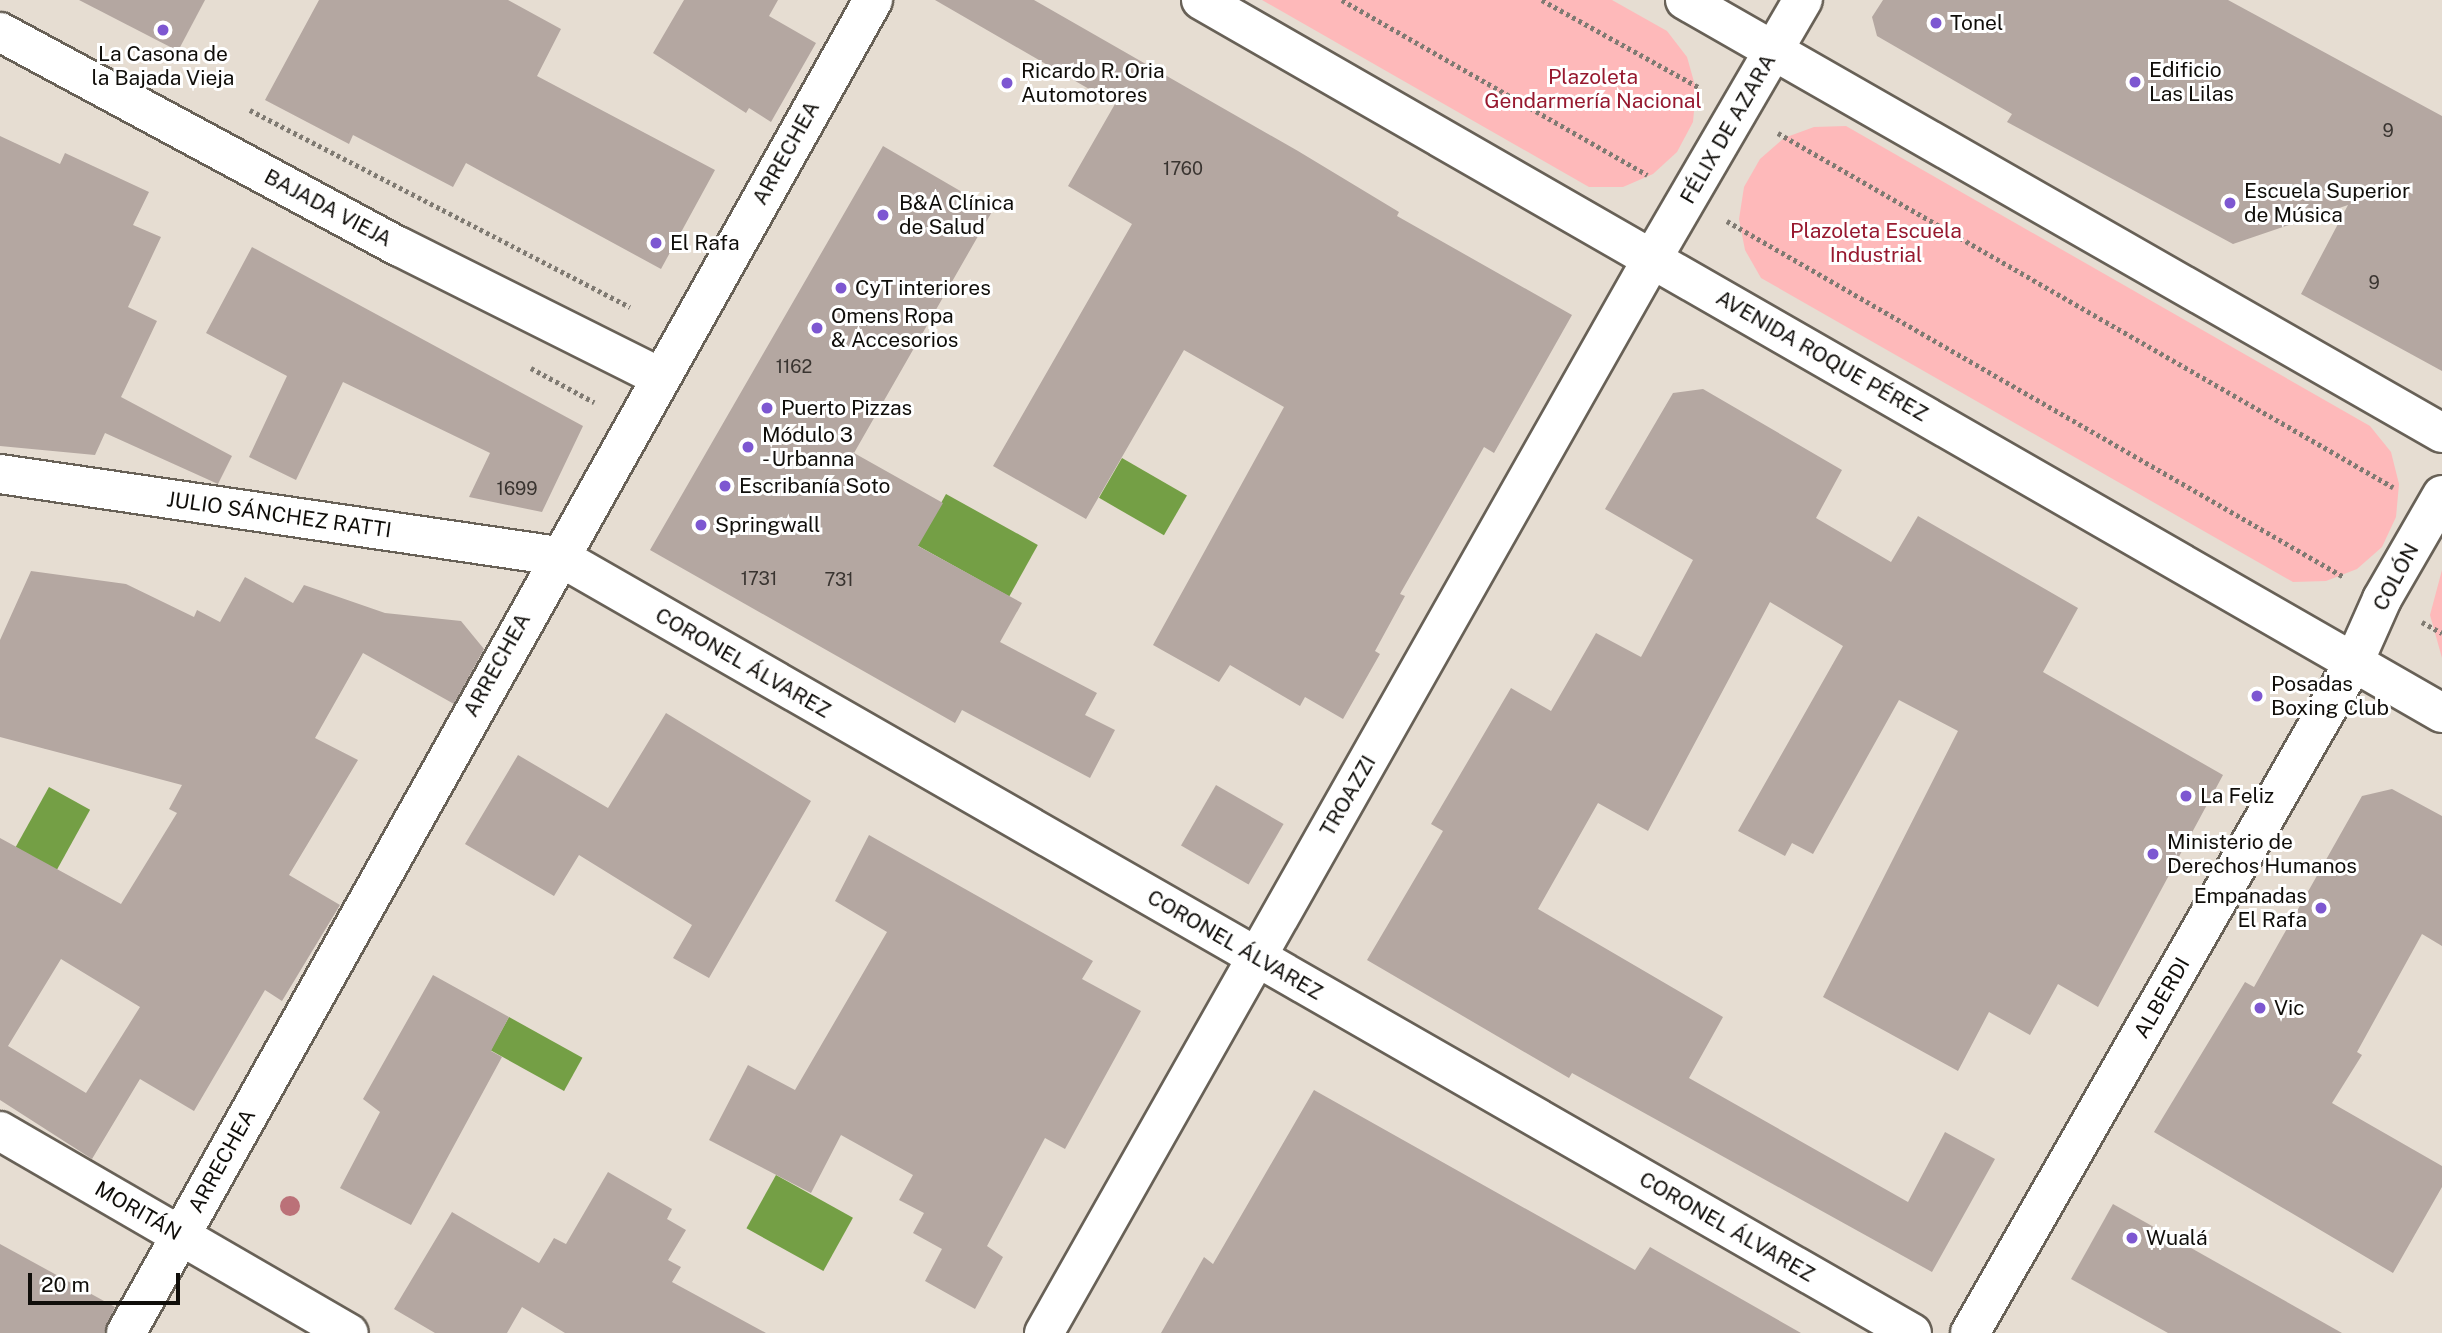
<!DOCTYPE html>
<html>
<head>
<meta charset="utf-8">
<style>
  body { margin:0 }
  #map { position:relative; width:2442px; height:1333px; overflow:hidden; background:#e6ddd2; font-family:"Public Sans",sans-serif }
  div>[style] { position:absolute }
  .green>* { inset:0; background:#feb9ba }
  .water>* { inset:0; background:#749f45; transform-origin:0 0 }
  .building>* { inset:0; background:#b4a7a1; transform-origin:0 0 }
  .path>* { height:4.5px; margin-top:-2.25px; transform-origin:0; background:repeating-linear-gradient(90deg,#7f7a72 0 3.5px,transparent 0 7px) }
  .roads { filter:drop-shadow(2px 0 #686157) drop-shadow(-2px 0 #686157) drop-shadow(0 2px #686157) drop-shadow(0 -2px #686157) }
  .minor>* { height:38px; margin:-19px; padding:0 19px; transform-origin:19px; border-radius:19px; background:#fff }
  .major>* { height:38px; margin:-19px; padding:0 19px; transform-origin:19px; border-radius:19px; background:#fff }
  .trees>* { width:20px; height:20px; margin:-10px; border-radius:50%; background:#bb7178 }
  .dots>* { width:19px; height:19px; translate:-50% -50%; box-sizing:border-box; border:4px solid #fff; border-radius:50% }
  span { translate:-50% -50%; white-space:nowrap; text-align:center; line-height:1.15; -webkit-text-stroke:6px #fff; paint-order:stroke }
  .number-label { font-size:18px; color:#393430 }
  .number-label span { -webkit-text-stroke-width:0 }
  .poi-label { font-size:21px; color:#100e0a }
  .left { translate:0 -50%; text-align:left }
  .right { translate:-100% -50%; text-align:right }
  .park-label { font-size:21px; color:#97192f }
  .street-label { font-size:21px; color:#100e0a }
  .scale { position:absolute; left:28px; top:1273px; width:152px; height:32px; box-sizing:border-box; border:4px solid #100e0a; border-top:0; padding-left:9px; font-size:21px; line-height:24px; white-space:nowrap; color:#100e0a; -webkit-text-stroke:5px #fff; paint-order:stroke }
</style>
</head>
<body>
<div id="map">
  <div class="green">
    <div style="clip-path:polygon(1262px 0,1612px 0,1667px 31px,1687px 57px,1696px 89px,1693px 122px,1677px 152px,1653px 174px,1623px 187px,1589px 187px)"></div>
    <div style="clip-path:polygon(1846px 126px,2370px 426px,2391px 452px,2399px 484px,2396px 517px,2382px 547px,2357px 569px,2326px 581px,2293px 582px,1761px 278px,1745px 250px,1739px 219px,1744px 187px,1760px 159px,1784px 138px,1814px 127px)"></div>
    <div style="clip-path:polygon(2442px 570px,2442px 658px,2430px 615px)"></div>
  </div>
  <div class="water">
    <div style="left:1122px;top:458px;width:75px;height:46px;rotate:30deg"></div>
    <div style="left:946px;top:494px;width:105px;height:59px;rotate:29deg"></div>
    <div style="left:49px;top:787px;width:47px;height:69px;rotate:29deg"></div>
    <div style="left:509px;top:1017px;width:84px;height:38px;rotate:29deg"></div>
    <div style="left:776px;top:1175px;width:88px;height:61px;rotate:29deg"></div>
  </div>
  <div class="building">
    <div style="clip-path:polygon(79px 0,205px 0,178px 51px)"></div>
    <div style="clip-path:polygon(319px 0,508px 0,561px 29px,537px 76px,715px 170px,661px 269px,466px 163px,453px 187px,353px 135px,349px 144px,265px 100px)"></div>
    <div style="clip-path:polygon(684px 0,778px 0,769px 16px,816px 43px,771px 122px,749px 108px,746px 113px,653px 53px)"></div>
    <div style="clip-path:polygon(935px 0,1034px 0,1298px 151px,1399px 212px,1397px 216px,1572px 315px,1494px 453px,1484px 447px,1400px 594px,1405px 596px,1375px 651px,1380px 654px,1343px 719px,1305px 697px,1300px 706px,1230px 665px,1219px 682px,1153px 645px,1284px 407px,1184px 350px,1086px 519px,993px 466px,1132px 224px,1068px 186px,1115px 104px)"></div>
    <div style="clip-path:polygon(1883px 0,2228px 0,2442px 116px,2442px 371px,2301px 294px,2348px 205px,2233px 244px,2007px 122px,2012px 114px,1877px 36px,1872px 17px)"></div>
    <div style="clip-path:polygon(0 136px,60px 164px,65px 153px,149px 192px,133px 225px,161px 237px,128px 307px,157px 321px,121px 397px,232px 456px,218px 484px,105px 433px,95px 455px,0 446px)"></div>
    <div style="clip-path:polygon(883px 146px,993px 210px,854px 453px,943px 503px,918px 546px,1022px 603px,1000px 642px,1097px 693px,1085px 715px,1115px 730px,1090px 778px,962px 710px,955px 723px,650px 550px)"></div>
    <div style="clip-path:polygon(252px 247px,583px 426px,542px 512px,469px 497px,490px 453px,343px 382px,296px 480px,249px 457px,287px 376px,206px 333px)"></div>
    <div style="clip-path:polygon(1703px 389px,1842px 470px,1816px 518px,1891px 562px,1918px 516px,2078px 608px,2043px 672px,2223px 775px,2098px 1007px,2058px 984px,2030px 1035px,1989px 1012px,1958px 1071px,1823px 997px,1958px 731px,1899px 700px,1813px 854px,1792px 843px,1785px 856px,1738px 831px,1843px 646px,1770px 602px,1648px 831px,1598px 803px,1538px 909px,1723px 1017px,1689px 1078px,1908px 1202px,1945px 1132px,1995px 1159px,1932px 1272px,1572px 1073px,1569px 1078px,1367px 960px,1443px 831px,1431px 824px,1511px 688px,1551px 711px,1596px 633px,1641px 657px,1693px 560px,1605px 509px,1673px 393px)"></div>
    <div style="clip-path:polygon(evenodd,31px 571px,126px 584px,194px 617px,197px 610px,220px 622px,245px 577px,293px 603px,304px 585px,385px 613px,461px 621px,484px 649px,454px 704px,363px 653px,315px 738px,358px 760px,289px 875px,340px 905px,282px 1001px,265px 990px,194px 1111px,140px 1079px,92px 1159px,0 1100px,0 838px,121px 904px,177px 813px,169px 809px,182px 785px,0 737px,0 640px,31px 571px,61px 959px,140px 1007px,86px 1093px,8px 1046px,61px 959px)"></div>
    <div style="clip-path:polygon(666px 713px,811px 801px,709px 978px,673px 958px,692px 925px,579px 855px,554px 896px,465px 844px,518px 755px,608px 808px)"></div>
    <div style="left:1216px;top:785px;width:78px;height:70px;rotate:30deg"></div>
    <div style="clip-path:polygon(2392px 789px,2442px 816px,2442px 946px,2422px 934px,2357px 1052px,2362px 1055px,2332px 1103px,2442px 1166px,2442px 1187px,2393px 1273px,2154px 1132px,2245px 982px,2254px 987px,2362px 796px)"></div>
    <div style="clip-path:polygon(869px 835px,1093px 961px,1082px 979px,1141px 1011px,1065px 1149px,1045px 1138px,987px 1246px,1003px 1257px,975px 1309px,925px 1281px,942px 1249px,913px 1233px,924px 1213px,899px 1200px,913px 1175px,841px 1135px,811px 1193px,709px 1140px,748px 1065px,795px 1090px,887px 932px,835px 901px)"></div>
    <div style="clip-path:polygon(433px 975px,509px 1017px,491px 1051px,502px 1057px,411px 1225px,340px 1188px,380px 1112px,363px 1099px)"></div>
    <div style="clip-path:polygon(1314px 1090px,1635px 1270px,1650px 1247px,1801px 1333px,1161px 1333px,1204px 1257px,1213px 1264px)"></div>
    <div style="clip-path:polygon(608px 1172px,672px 1209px,667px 1219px,686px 1230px,668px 1260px,681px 1267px,672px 1282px,766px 1333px,565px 1333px,522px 1307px,507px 1333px,435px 1333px,394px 1309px,452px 1212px,539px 1263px,554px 1238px,566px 1244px)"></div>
    <div style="clip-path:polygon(2113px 1204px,2342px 1333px,2168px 1333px,2071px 1279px)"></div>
    <div style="clip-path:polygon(0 1244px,115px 1307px,104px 1333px,0 1333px)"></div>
  </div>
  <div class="path">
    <div style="left:1342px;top:0;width:352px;rotate:29.8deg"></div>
    <div style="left:1542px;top:0;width:179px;rotate:29.1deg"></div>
    <div style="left:250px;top:110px;width:428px;rotate:27.4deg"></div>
    <div style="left:1778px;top:133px;width:710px;rotate:29.93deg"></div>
    <div style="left:1727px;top:221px;width:712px;rotate:29.98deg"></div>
    <div style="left:531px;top:368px;width:72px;rotate:28.4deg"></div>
    <div style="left:2422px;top:622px;width:23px;rotate:29deg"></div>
  </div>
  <div class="roads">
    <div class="minor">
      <div style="left:0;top:32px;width:454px;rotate:28.3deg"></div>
      <div style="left:400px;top:247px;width:291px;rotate:26.6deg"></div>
      <div style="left:0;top:474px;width:564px;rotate:8.36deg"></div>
      <div style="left:558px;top:556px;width:1561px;rotate:29.85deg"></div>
      <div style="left:0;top:1131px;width:403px;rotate:30.1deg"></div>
      <div style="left:126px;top:1333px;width:1528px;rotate:-60.73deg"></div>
      <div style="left:1044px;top:1333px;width:1234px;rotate:-60.49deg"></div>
      <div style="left:1652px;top:259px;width:300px;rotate:-59.8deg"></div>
      <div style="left:1970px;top:1333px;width:773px;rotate:-60.22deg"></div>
      <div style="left:2354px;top:662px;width:69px;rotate:-66deg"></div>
      <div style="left:2382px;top:599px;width:120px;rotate:-60deg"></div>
    </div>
    <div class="major">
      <div style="left:1201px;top:0;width:1431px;rotate:29.88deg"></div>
      <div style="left:1685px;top:0;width:872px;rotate:29.77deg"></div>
    </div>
  </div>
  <div class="trees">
    <div style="left:290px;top:1206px"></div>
  </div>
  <div class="dots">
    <div style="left:1936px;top:23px;background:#7d57d1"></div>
    <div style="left:163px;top:30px;background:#7d57d1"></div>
    <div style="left:2135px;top:82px;background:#7d57d1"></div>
    <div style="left:1007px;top:83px;background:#7d57d1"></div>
    <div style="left:2230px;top:203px;background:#7d57d1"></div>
    <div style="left:883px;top:215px;background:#7d57d1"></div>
    <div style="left:656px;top:243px;background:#7d57d1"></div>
    <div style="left:841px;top:288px;background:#7d57d1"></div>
    <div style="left:817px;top:328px;background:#7d57d1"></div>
    <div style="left:767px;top:408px;background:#7d57d1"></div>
    <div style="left:748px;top:447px;background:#7d57d1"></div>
    <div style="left:725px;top:486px;background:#7d57d1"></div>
    <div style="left:701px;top:525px;background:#7d57d1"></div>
    <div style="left:2257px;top:696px;background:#7d57d1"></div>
    <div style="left:2186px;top:796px;background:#7d57d1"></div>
    <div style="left:2153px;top:854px;background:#7d57d1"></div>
    <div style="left:2321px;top:908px;background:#7d57d1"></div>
    <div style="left:2260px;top:1008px;background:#7d57d1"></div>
    <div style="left:2132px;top:1238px;background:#7d57d1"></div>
  </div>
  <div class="number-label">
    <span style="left:2388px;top:131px">9</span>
    <span style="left:1183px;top:169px">1760</span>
    <span style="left:2374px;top:283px">9</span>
    <span style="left:794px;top:367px">1162</span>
    <span style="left:517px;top:489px">1699</span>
    <span style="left:759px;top:579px">1731</span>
    <span style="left:839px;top:580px">731</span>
  </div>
  <div class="poi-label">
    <span class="left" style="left:1950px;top:23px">Tonel</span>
    <span style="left:163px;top:66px">La Casona de<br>la Bajada Vieja</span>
    <span class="left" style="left:2149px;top:82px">Edificio<br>Las Lilas</span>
    <span class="left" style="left:1021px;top:83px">Ricardo R. Oria<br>Automotores</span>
    <span class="left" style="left:2244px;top:203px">Escuela Superior<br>de Música</span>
    <span class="left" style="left:899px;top:215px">B&amp;A Clínica<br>de Salud</span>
    <span class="left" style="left:670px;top:243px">El Rafa</span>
    <span class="left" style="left:855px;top:288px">CyT interiores</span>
    <span class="left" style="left:831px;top:328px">Omens Ropa<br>&amp; Accesorios</span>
    <span class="left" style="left:781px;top:408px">Puerto Pizzas</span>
    <span class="left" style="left:762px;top:447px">Módulo 3<br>- Urbanna</span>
    <span class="left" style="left:739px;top:486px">Escribanía Soto</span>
    <span class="left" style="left:715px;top:525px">Springwall</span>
    <span class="left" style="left:2271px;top:696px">Posadas<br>Boxing Club</span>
    <span class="left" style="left:2200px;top:796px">La Feliz</span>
    <span class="left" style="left:2167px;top:854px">Ministerio de<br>Derechos Humanos</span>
    <span class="right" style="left:2307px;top:908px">Empanadas<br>El Rafa</span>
    <span class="left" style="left:2274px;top:1008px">Vic</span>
    <span class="left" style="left:2146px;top:1238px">Wualá</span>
  </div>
  <div class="park-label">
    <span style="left:1593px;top:89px">Plazoleta<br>Gendarmería Nacional</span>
    <span style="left:1876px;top:243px">Plazoleta Escuela<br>Industrial</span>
  </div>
  <div class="street-label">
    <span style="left:1728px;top:129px;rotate:-60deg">FÉLIX DE AZARA</span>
    <span style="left:786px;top:153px;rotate:-61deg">ARRECHEA</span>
    <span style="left:328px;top:208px;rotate:28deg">BAJADA VIEJA</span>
    <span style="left:1822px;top:356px;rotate:30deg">AVENIDA ROQUE PÉREZ</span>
    <span style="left:279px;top:515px;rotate:8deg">JULIO SÁNCHEZ RATTI</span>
    <span style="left:2396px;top:577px;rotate:-62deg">COLÓN</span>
    <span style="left:743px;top:663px;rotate:30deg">CORONEL ÁLVAREZ</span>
    <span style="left:497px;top:665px;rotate:-61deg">ARRECHEA</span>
    <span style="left:1348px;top:796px;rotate:-60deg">TROAZZI</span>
    <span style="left:1235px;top:945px;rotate:30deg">CORONEL ÁLVAREZ</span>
    <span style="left:2162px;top:998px;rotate:-60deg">ALBERDI</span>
    <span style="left:222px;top:1161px;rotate:-61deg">ARRECHEA</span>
    <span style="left:138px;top:1211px;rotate:30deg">MORITÁN</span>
    <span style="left:1727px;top:1227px;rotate:30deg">CORONEL ÁLVAREZ</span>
  </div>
  <div class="scale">20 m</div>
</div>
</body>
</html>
